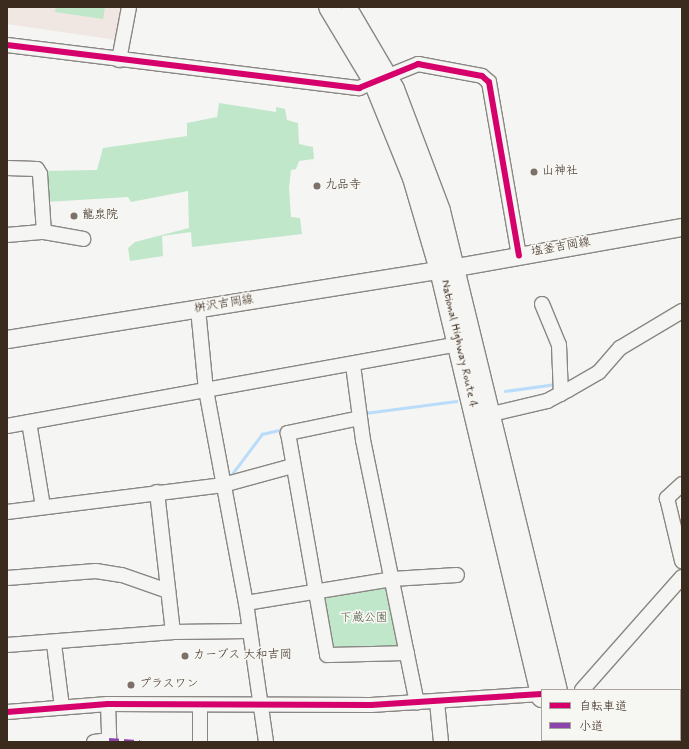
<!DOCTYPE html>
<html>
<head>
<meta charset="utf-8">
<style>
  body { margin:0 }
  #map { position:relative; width:689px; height:749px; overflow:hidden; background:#f5f5f3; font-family:Mynerve,"Klee One",sans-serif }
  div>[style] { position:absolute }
  .built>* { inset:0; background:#f0e7e3 }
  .green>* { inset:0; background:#c0e7ca }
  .stream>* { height:2.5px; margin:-1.25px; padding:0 1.25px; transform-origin:1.25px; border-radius:1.25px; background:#badcfb }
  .roads { filter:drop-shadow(1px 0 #8a8683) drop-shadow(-1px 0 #8a8683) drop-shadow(0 1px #8a8683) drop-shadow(0 -1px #8a8683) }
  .minor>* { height:14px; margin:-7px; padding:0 7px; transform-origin:7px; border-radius:7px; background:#f5f5f3 }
  .major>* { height:17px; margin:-8.5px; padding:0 8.5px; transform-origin:8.5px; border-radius:8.5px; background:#f5f5f3 }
  .highway>* { height:20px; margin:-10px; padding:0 10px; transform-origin:10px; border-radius:10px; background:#f5f5f3 }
  .quiet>* { height:5px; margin-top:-2.5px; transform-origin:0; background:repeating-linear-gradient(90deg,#8e44ad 0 10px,transparent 0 15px) }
  .cycleway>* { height:6px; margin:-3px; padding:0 3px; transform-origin:3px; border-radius:3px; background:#d6006c }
  .dots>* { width:11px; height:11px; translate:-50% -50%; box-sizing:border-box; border:2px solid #f6f6f2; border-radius:50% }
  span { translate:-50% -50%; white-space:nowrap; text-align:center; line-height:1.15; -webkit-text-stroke:3.5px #f6f6f2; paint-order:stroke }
  .poi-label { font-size:12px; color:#3b2a1e }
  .left { translate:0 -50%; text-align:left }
  .street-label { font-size:12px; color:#3b2a1e }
  .park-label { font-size:12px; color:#515641 }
  .frame { position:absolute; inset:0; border:8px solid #3b2a1e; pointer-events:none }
  .legend { position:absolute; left:541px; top:689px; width:140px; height:52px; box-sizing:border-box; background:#f6f6f2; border:1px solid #aba49d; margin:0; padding:5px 7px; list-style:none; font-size:12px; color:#3b2a1e }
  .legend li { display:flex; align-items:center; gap:8px; height:20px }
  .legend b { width:20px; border:1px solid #aba49d }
</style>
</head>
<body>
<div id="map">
  <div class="built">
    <div style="clip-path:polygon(7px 7px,122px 7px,116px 40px,7px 24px)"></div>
  </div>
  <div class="green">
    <div style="clip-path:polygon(56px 7px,105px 7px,103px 19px,55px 12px)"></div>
    <div style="clip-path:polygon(219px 103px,276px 112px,276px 107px,285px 109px,287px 120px,298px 123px,299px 144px,313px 147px,314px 159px,299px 161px,296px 169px,291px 170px,289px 188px,291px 217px,300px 218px,302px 234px,192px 247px,191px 232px,162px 236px,163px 256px,130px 261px,128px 248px,135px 242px,189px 228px,188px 191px,131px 202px,128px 197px,46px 202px,44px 171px,97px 170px,103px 148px,187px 136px,187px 123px,217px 117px)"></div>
    <div style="clip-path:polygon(390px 583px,401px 649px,332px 651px,324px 594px)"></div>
  </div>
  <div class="stream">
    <div style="left:588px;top:371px;width:14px;rotate:-39deg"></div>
    <div style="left:505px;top:391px;width:51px;rotate:-7.8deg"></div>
    <div style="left:365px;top:413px;width:92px;rotate:-7.5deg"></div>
    <div style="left:229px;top:478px;width:55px;rotate:-53.1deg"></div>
    <div style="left:262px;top:434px;width:92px;rotate:-13.1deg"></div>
  </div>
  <div class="roads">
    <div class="minor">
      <div style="left:7px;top:45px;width:355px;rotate:7deg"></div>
      <div style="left:359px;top:88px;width:64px;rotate:-22.1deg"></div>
      <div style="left:418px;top:64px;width:65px;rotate:10.6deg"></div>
      <div style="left:482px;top:76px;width:9px;rotate:41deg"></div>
      <div style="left:489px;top:82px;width:176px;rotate:80.2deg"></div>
      <div style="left:119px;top:60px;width:54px;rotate:-79.3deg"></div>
      <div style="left:7px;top:168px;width:30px;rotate:2deg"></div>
      <div style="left:37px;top:169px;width:6px;rotate:59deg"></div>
      <div style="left:40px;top:174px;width:58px;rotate:86.1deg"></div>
      <div style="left:7px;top:235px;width:37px;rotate:-5deg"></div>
      <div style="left:44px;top:232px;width:40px;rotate:10deg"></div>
      <div style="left:542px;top:304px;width:44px;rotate:67.5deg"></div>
      <div style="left:559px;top:345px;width:49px;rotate:87.7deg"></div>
      <div style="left:198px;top:309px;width:81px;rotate:84.4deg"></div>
      <div style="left:206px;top:390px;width:217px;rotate:79.4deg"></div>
      <div style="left:246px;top:603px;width:140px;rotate:81.8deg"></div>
      <div style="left:353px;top:365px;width:76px;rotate:82.4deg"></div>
      <div style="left:363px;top:440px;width:268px;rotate:78.4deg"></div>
      <div style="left:492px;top:414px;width:57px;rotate:-13.3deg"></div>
      <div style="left:547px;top:401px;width:24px;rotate:-28deg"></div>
      <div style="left:568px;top:390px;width:36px;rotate:-30deg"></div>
      <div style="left:599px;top:372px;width:32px;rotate:-49deg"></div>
      <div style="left:620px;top:348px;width:72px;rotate:-30.8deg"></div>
      <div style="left:360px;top:418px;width:74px;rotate:168.2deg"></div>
      <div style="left:288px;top:433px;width:225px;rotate:80deg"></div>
      <div style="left:327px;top:655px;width:80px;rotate:-1.4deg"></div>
      <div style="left:29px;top:422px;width:86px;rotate:80.6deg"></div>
      <div style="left:7px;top:426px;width:457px;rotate:-10.3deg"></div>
      <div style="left:682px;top:484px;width:21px;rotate:137deg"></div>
      <div style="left:667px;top:498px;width:65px;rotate:76.6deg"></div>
      <div style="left:157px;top:492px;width:141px;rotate:83.5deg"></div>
      <div style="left:7px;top:512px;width:218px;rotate:-7.1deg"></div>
      <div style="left:223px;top:485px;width:72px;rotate:-15.4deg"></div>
      <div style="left:7px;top:578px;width:89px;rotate:-4.5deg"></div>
      <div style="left:96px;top:571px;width:26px;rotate:9deg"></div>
      <div style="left:122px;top:575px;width:49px;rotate:19.2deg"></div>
      <div style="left:246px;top:603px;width:148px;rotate:-9.3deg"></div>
      <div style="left:392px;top:579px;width:65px;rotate:-3.5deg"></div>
      <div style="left:54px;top:644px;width:64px;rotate:82.8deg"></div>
      <div style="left:7px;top:645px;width:167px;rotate:-4.5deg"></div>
      <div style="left:173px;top:632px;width:75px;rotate:-0.8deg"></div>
      <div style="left:582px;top:690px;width:151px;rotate:-48.5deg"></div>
      <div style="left:437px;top:702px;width:40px;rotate:84.3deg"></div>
      <div style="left:108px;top:704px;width:38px;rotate:88deg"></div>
      <div style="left:200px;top:705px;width:37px;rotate:90deg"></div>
      <div style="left:680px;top:705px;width:2px;rotate:27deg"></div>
      <div style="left:7px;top:712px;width:101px;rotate:-4.5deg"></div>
      <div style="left:108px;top:704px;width:263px;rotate:0.2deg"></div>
      <div style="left:371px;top:705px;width:171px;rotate:-3.7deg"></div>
      <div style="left:643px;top:740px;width:3px;rotate:45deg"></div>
      <div style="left:94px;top:742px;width:15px;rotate:-8deg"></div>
    </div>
    <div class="major">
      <div style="left:7px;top:339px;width:438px;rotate:-9.1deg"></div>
      <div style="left:440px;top:270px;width:246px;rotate:-10.1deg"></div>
    </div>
    <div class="highway">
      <div style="left:329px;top:7px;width:87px;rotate:59deg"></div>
      <div style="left:374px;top:82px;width:104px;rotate:67.9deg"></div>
      <div style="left:413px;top:178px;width:96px;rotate:73.6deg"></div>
      <div style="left:440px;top:270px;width:439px;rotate:76.6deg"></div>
      <div style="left:350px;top:14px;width:87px;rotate:59.6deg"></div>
      <div style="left:394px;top:89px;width:130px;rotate:69.3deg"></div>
      <div style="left:440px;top:211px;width:493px;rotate:76.3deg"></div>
      <div style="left:553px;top:740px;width:2px;rotate:90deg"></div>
      <div style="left:570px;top:740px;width:2px;rotate:90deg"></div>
    </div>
  </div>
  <div class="quiet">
    <div style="left:109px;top:740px;width:31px;rotate:4deg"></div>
  </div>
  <div class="cycleway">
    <div style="left:7px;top:45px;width:355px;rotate:7deg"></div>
    <div style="left:359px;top:88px;width:64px;rotate:-22.1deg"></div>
    <div style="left:418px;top:64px;width:65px;rotate:10.6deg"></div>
    <div style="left:482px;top:76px;width:9px;rotate:41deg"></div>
    <div style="left:489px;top:82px;width:176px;rotate:80.2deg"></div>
    <div style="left:7px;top:712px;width:101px;rotate:-4.5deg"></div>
    <div style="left:108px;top:704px;width:263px;rotate:0.2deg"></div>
    <div style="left:371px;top:705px;width:171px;rotate:-3.7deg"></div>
  </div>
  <div class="dots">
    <div style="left:534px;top:172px;background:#7c7169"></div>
    <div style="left:317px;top:186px;background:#7c7169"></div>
    <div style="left:74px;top:216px;background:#7c7169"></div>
    <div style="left:185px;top:656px;background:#7c7169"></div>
    <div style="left:131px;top:685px;background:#7c7169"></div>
  </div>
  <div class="poi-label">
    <span class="left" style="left:542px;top:172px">山神社</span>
    <span class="left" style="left:325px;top:186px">九品寺</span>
    <span class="left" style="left:82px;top:216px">龍泉院</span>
    <span class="left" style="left:193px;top:656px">カーブス 大和吉岡</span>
    <span class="left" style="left:139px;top:685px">プラスワン</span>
  </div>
  <div class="street-label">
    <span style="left:561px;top:248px;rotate:-10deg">塩釜吉岡線</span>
    <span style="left:224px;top:305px;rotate:-9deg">桝沢吉岡線</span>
    <span style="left:458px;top:344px;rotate:77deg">National Highway Route 4</span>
  </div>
  <div class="park-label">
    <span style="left:364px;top:619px">下蔵公園</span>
  </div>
  <div class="frame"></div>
  <ul class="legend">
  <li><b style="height:5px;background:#d6006c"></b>自転車道</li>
  <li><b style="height:5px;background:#8e44ad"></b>小道</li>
  </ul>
</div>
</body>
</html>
